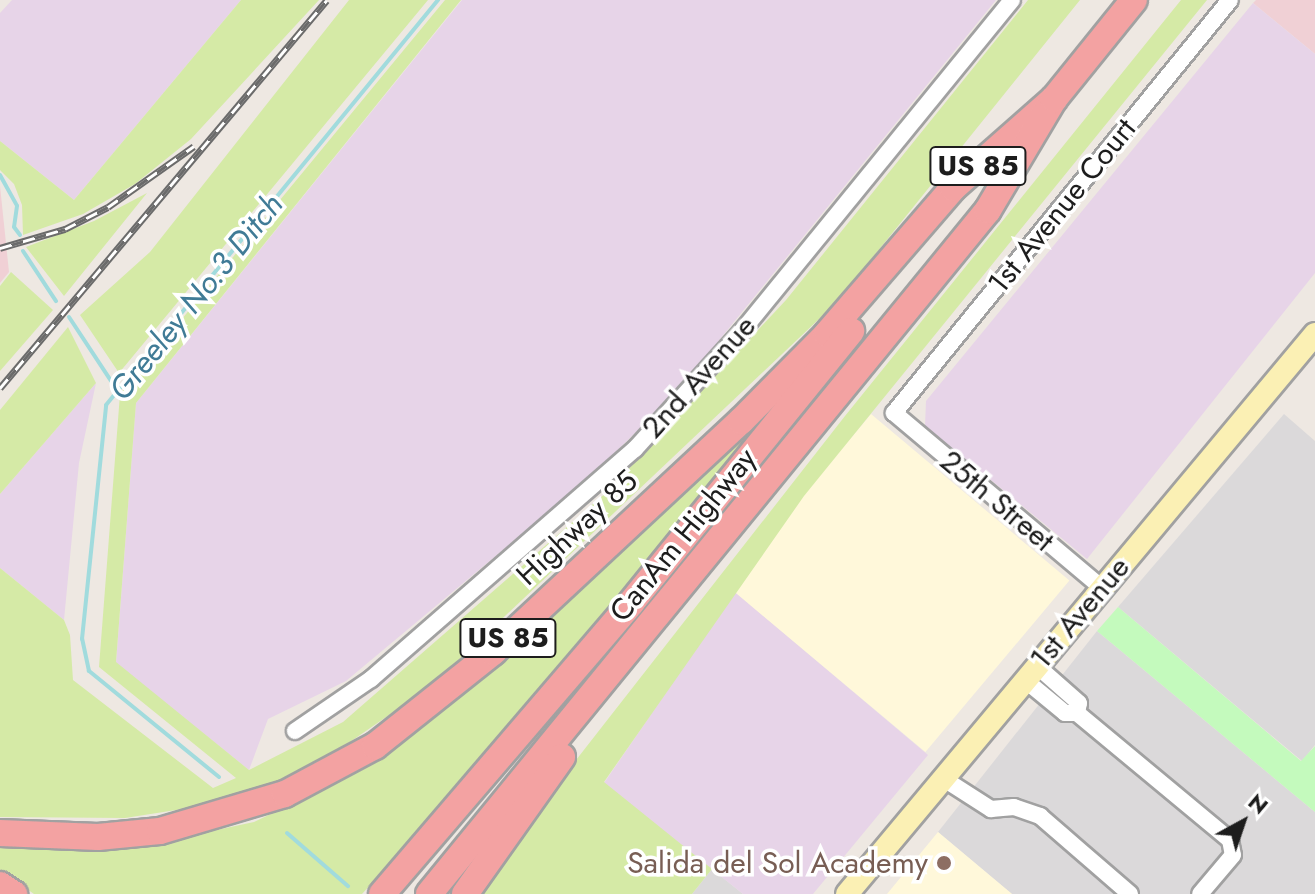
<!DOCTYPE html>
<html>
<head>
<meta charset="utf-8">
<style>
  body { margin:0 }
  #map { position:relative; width:1315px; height:894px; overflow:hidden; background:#eee8e2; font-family:Jost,sans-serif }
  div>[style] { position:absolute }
  .residential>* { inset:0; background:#dbd9da }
  .commercial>* { inset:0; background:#f0d0d5 }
  .industrial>* { inset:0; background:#e7d4e8 }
  .education>* { inset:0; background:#fff8da; transform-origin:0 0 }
  .grass>* { inset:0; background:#d5eaa6 }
  .park>* { inset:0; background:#c4fabd }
  .stream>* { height:4px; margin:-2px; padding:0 2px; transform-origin:2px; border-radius:2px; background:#a1dbdd }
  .roads { filter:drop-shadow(2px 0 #a1a1a1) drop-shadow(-2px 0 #a1a1a1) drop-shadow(0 2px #a1a1a1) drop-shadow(0 -2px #a1a1a1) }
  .minor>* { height:16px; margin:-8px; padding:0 8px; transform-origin:8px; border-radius:8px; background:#fff }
  .secondary>* { height:22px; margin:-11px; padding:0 11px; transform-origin:11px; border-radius:11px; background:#fbf0b4 }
  .trunk>* { height:26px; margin:-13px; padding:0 13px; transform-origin:13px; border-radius:13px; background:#f3a2a2 }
  .rail>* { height:7px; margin-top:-3.5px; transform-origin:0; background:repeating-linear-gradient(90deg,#fff 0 12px,#6b6b6b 0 24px); box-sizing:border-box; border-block:2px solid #6b6b6b }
  .dots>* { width:22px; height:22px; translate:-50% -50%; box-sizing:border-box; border:4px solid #fff; border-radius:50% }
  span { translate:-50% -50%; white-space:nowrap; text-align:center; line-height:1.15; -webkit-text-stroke:7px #fff; paint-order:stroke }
  .shield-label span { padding:2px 6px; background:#fff; border:2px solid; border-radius:6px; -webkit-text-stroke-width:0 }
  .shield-label { font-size:28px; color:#1d1d1d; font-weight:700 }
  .street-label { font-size:30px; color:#1d1d1d }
  .education-label { font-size:30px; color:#785e54 }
  .right { translate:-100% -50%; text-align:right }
  .water-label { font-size:32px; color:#407b96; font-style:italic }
  .north { position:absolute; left:1203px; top:782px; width:80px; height:80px; -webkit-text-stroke:6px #fff; paint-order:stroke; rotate:40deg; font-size:22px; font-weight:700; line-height:32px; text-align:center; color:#1d1d1d }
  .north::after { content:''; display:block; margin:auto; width:28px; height:36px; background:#1d1d1d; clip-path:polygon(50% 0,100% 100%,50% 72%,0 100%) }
</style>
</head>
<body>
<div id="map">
  <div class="residential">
    <div style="clip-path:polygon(1284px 414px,1315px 441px,1315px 745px,1302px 761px,1118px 607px)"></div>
    <div style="clip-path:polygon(1097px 631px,1315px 812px,1315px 894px,1012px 894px,938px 832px)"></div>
    <div style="clip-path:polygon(712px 869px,743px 894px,692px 894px)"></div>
  </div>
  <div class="commercial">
    <div style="clip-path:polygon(1256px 0,1315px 0,1315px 54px,1253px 3px)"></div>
    <div style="clip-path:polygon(0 186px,9px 272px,0 283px)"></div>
  </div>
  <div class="industrial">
    <div style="clip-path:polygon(12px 0,241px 0,74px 200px,0 141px,0 13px)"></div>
    <div style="clip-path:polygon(462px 0,996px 0,677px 392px,590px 477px,346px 681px,268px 719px,249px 770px,116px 663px,136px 403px)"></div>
    <div style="clip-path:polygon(1253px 3px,1315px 54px,1315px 273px,1087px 559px,925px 426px,926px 401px)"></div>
    <div style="clip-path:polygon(96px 383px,79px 463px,64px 620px,0 568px,0 494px)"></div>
    <div style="clip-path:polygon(735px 592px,928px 755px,813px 894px,743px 894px,604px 783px)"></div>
  </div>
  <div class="education">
    <div style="left:871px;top:414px;width:259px;height:224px;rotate:40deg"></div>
    <div style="clip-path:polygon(938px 832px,1012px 894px,887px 894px)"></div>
  </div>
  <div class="grass">
    <div style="clip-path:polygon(241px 0,319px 0,191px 139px,135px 184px,83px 214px,23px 235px,22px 205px,14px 184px,0 170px,0 141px,74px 200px)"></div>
    <div style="clip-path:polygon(349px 0,428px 0,119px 373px,80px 315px,150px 252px)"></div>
    <div style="clip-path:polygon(445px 0,461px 0,136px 403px,116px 662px,249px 770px,343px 722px,608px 491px,786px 300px,1028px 0,1080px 0,836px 303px,431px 686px,308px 771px,221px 803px,125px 818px,0 817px,0 568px,64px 620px,70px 635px,73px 680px,213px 788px,236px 778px,99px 667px,120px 394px)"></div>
    <div style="clip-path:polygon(1181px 0,1207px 0,804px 496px,604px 782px,712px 869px,692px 894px,478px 894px,569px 769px,845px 416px)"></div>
    <div style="clip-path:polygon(147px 193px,64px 296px,26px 247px,94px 221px)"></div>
    <div style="clip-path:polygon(11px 272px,53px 310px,0 371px,0 286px)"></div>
    <div style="clip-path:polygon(68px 327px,96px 383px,0 494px,0 410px)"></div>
    <div style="clip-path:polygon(758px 420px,761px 426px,475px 770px,362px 894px,34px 894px,0 870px,0 848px,132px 848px,254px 822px,362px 770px,477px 683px)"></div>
  </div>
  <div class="park">
    <div style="clip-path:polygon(1118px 607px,1301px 761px,1315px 746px,1315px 812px,1097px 631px)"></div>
  </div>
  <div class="stream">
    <div style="left:0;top:175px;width:35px;rotate:61deg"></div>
    <div style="left:17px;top:206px;width:21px;rotate:98deg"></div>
    <div style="left:14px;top:227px;width:10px;rotate:53deg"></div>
    <div style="left:23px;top:251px;width:60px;rotate:56.6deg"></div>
    <div style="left:69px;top:317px;width:87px;rotate:56.7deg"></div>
    <div style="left:219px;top:777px;width:168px;rotate:-140.8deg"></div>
    <div style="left:89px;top:671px;width:33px;rotate:-102deg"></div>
    <div style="left:82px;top:639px;width:235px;rotate:-84.1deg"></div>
    <div style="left:106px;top:405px;width:524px;rotate:-50.66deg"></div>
    <div style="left:287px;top:833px;width:81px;rotate:41deg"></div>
  </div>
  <div class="roads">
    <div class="minor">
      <div style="left:1102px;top:588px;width:272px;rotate:-139.9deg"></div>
      <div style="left:894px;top:413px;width:532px;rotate:-50.87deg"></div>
      <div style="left:1025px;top:680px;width:52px;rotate:39.5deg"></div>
      <div style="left:1065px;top:713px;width:12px"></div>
      <div style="left:1077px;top:713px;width:10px;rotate:-79deg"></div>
      <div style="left:1079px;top:703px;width:56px;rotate:-138.6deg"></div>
      <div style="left:1077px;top:713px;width:199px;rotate:39.7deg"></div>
      <div style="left:1230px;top:840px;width:15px;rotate:79deg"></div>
      <div style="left:1233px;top:855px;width:51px;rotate:130.2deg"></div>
      <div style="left:295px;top:731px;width:92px;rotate:-34.4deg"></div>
      <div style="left:371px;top:679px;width:350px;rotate:-41.1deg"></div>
      <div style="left:635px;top:449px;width:159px;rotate:-47.8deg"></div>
      <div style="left:742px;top:331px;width:427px;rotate:-50.8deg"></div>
      <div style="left:944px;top:779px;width:56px;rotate:32.6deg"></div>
      <div style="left:991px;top:809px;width:23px;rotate:-5deg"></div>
      <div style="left:1014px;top:807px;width:28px;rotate:19deg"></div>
      <div style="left:1040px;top:816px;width:119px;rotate:40.9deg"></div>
    </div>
    <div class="secondary">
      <div style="left:847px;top:894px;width:730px;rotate:-50.11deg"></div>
    </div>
    <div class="trunk">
      <div style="left:0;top:833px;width:98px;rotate:2.3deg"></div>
      <div style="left:98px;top:837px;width:62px;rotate:-5.5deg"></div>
      <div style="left:160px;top:831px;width:130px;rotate:-16.5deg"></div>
      <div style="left:285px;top:794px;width:102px;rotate:-28.1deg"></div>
      <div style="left:375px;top:746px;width:151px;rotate:-38.5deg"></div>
      <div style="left:493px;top:652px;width:339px;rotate:-43deg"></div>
      <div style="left:741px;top:421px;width:122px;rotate:-45.3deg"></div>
      <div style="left:827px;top:334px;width:193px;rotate:-49.2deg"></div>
      <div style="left:953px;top:188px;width:135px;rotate:-41.4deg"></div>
      <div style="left:0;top:885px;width:17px;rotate:33deg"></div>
      <div style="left:382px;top:894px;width:383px;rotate:-49.4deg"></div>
      <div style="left:631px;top:603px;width:350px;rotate:-51deg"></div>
      <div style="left:429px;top:894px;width:883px;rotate:-50.74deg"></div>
      <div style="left:988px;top:210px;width:129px;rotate:-59.3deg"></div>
      <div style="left:1054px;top:99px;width:127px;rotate:-51.1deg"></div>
      <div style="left:465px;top:894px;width:168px;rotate:-54.7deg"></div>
    </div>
  </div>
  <div class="rail">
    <div style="left:0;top:248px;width:68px;rotate:-16.3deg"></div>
    <div style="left:65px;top:229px;width:48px;rotate:-27.1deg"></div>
    <div style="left:108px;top:207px;width:105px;rotate:-35.3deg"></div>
    <div style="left:0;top:388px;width:507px;rotate:-49.88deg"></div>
  </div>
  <div class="dots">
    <div style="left:944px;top:863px;background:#8d6e63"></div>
  </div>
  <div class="shield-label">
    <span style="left:978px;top:166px">US 85</span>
    <span style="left:508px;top:638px">US 85</span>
  </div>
  <div class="street-label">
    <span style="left:1062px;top:206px;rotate:-51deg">1st Avenue Court</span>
    <span style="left:699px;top:377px;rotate:-48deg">2nd Avenue</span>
    <span style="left:997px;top:501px;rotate:40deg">25th Street</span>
    <span style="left:577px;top:528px;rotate:-43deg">Highway 85</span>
    <span style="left:683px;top:535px;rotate:-51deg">CanAm Highway</span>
    <span style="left:1080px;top:613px;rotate:-50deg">1st Avenue</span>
  </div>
  <div class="education-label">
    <span class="right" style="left:928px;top:863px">Salida del Sol Academy</span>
  </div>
  <div class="water-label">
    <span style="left:196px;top:297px;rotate:-51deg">Greeley No.3 Ditch</span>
  </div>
  <div class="north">N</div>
</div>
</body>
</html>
